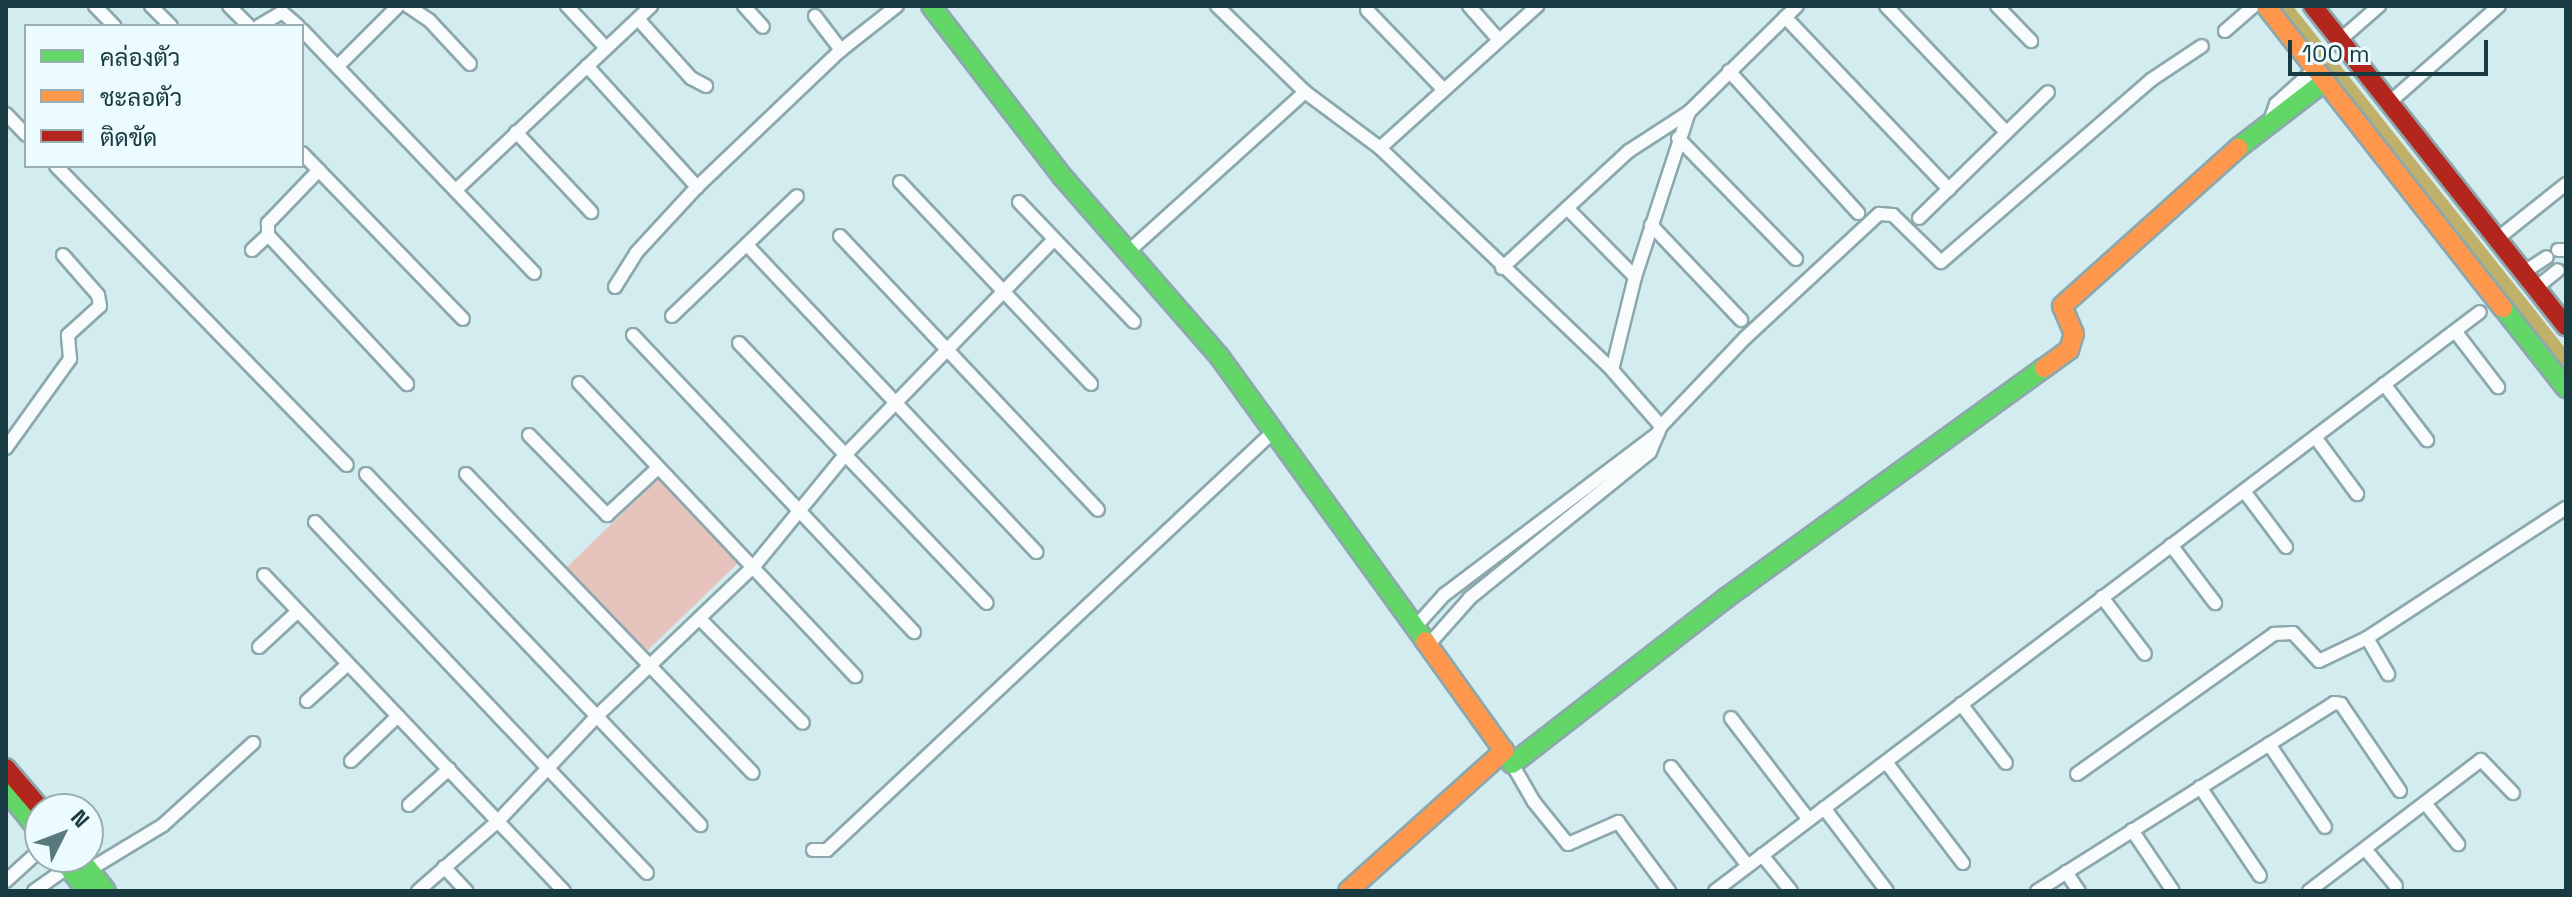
<!DOCTYPE html>
<html>
<head>
<meta charset="utf-8">
<style>
  body { margin:0 }
  #map { position:relative; width:2572px; height:897px; overflow:hidden; background:#d2ecf0; font-family:"Space Grotesk",Sarabun,sans-serif }
  div>[style] { position:absolute }
  .green>* { inset:0; background:#e7c3bd; transform-origin:0 0 }
  .canal>* { height:14px; margin:-7px; padding:0 7px; transform-origin:7px; border-radius:7px; background:#bfb06a }
  .roads { filter:drop-shadow(2px 0 #8ca8ac) drop-shadow(-2px 0 #8ca8ac) drop-shadow(0 2px #8ca8ac) drop-shadow(0 -2px #8ca8ac) }
  .street>* { height:12px; margin:-6px; padding:0 6px; transform-origin:6px; border-radius:6px; background:#f8fcfd }
  .fast>* { height:18px; margin:-9px; padding:0 9px; transform-origin:9px; border-radius:9px; background:#63d668 }
  .slow>* { height:18px; margin:-9px; padding:0 9px; transform-origin:9px; border-radius:9px; background:#ff974d }
  .jam>* { height:18px; margin:-9px; padding:0 9px; transform-origin:9px; border-radius:9px; background:#b3261e }
  span { translate:-50% -50%; white-space:nowrap; text-align:center; line-height:1.15; -webkit-text-stroke:7px #ecfbfe; paint-order:stroke }
  .frame { position:absolute; inset:0; border:8px solid #183b41; pointer-events:none }
  .legend { position:absolute; left:24px; top:24px; width:280px; height:144px; box-sizing:border-box; background:#ecfbfe; border:2px solid #97aeb2; margin:0; padding:10px 14px; list-style:none; font-size:24px; color:#183b41 }
  .legend li { display:flex; align-items:center; gap:16px; height:40px }
  .legend b { width:40px; border:2px solid #97aeb2 }
  .north { position:absolute; left:24px; top:793px; width:80px; height:80px; box-sizing:border-box; background:#ecfbfe; border:2px solid #97aeb2; border-radius:50%; rotate:48deg; font-size:22px; font-weight:700; line-height:32px; text-align:center; color:#183b41 }
  .north::after { content:''; display:block; margin:auto; width:28px; height:36px; background:#59797e; clip-path:polygon(50% 0,100% 100%,50% 72%,0 100%) }
  .scale { position:absolute; left:2288px; top:40px; width:200px; height:36px; box-sizing:border-box; border:4px solid #183b41; border-top:0; padding-left:10px; font-size:24px; line-height:28px; white-space:nowrap; color:#183b41; -webkit-text-stroke:6px #ecfbfe; paint-order:stroke }
</style>
</head>
<body>
<div id="map">
  <div class="green">
    <div style="left:658px;top:479px;width:116px;height:127px;rotate:46deg"></div>
  </div>
  <div class="canal">
    <div style="left:2284px;top:6px;width:453px;rotate:51.5deg"></div>
  </div>
  <div class="roads">
    <div class="street">
      <div style="left:95px;top:6px;width:28px;rotate:46deg"></div>
      <div style="left:151px;top:6px;width:28px;rotate:45deg"></div>
      <div style="left:229px;top:6px;width:28px;rotate:45deg"></div>
      <div style="left:408px;top:6px;width:25px;rotate:34deg"></div>
      <div style="left:429px;top:20px;width:60px;rotate:47deg"></div>
      <div style="left:567px;top:6px;width:57px;rotate:47.1deg"></div>
      <div style="left:744px;top:6px;width:28px;rotate:48deg"></div>
      <div style="left:1217px;top:6px;width:123px;rotate:44.3deg"></div>
      <div style="left:1305px;top:92px;width:94px;rotate:36.7deg"></div>
      <div style="left:1380px;top:148px;width:321px;rotate:43.7deg"></div>
      <div style="left:1612px;top:370px;width:74px;rotate:48.8deg"></div>
      <div style="left:1661px;top:426px;width:28px;rotate:113deg"></div>
      <div style="left:1650px;top:452px;width:232px;rotate:141deg"></div>
      <div style="left:1470px;top:598px;width:60px;rotate:131.6deg"></div>
      <div style="left:1469px;top:6px;width:45px;rotate:48.6deg"></div>
      <div style="left:1886px;top:6px;width:174px;rotate:46.4deg"></div>
      <div style="left:1997px;top:6px;width:49px;rotate:45.8deg"></div>
      <div style="left:1367px;top:10px;width:111px;rotate:46.1deg"></div>
      <div style="left:815px;top:16px;width:43px;rotate:52.6deg"></div>
      <div style="left:1785px;top:17px;width:238px;rotate:46.4deg"></div>
      <div style="left:638px;top:19px;width:79px;rotate:48.1deg"></div>
      <div style="left:691px;top:78px;width:17px;rotate:28deg"></div>
      <div style="left:259px;top:26px;width:27px;rotate:-31deg"></div>
      <div style="left:282px;top:12px;width:21px;rotate:41deg"></div>
      <div style="left:302px;top:30px;width:336px;rotate:46.3deg"></div>
      <div style="left:2225px;top:31px;width:38px;rotate:-41deg"></div>
      <div style="left:2340px;top:40px;width:52px;rotate:-41.1deg"></div>
      <div style="left:338px;top:66px;width:85px;rotate:-45deg"></div>
      <div style="left:587px;top:66px;width:164px;rotate:47.7deg"></div>
      <div style="left:1729px;top:71px;width:192px;rotate:47.7deg"></div>
      <div style="left:2390px;top:102px;width:145px;rotate:-41.4deg"></div>
      <div style="left:6px;top:114px;width:29px;rotate:46deg"></div>
      <div style="left:2271px;top:118px;width:15px;rotate:-70deg"></div>
      <div style="left:2276px;top:104px;width:52px;rotate:-41.9deg"></div>
      <div style="left:516px;top:132px;width:110px;rotate:46.8deg"></div>
      <div style="left:1678px;top:138px;width:169px;rotate:45.7deg"></div>
      <div style="left:1380px;top:148px;width:212px;rotate:-42.1deg"></div>
      <div style="left:302px;top:153px;width:231px;rotate:45.9deg"></div>
      <div style="left:56px;top:166px;width:417px;rotate:45.8deg"></div>
      <div style="left:319px;top:170px;width:74px;rotate:133.9deg"></div>
      <div style="left:268px;top:223px;width:12px;rotate:90deg"></div>
      <div style="left:268px;top:235px;width:204px;rotate:47deg"></div>
      <div style="left:900px;top:182px;width:278px;rotate:46.6deg"></div>
      <div style="left:457px;top:189px;width:267px;rotate:-43.3deg"></div>
      <div style="left:1019px;top:202px;width:166px;rotate:46.2deg"></div>
      <div style="left:1567px;top:208px;width:97px;rotate:45.4deg"></div>
      <div style="left:1919px;top:218px;width:180px;rotate:-44.3deg"></div>
      <div style="left:1651px;top:225px;width:131px;rotate:46.5deg"></div>
      <div style="left:840px;top:236px;width:376px;rotate:46.7deg"></div>
      <div style="left:2497px;top:239px;width:88px;rotate:-38.6deg"></div>
      <div style="left:747px;top:245px;width:422px;rotate:46.7deg"></div>
      <div style="left:252px;top:250px;width:22px;rotate:-43deg"></div>
      <div style="left:2558px;top:250px;width:8px"></div>
      <div style="left:1129px;top:251px;width:237px;rotate:-42.1deg"></div>
      <div style="left:1502px;top:268px;width:173px;rotate:-42.7deg"></div>
      <div style="left:1629px;top:151px;width:72px;rotate:-33deg"></div>
      <div style="left:2524px;top:272px;width:27px;rotate:-33deg"></div>
      <div style="left:615px;top:287px;width:40px;rotate:-58deg"></div>
      <div style="left:636px;top:253px;width:90px;rotate:-47.3deg"></div>
      <div style="left:697px;top:187px;width:199px;rotate:-43.6deg"></div>
      <div style="left:841px;top:50px;width:71px;rotate:-38.2deg"></div>
      <div style="left:2536px;top:288px;width:28px;rotate:-39deg"></div>
      <div style="left:672px;top:316px;width:173px;rotate:-43.8deg"></div>
      <div style="left:2455px;top:331px;width:71px;rotate:52.5deg"></div>
      <div style="left:633px;top:335px;width:409px;rotate:46.6deg"></div>
      <div style="left:739px;top:343px;width:359px;rotate:46.4deg"></div>
      <div style="left:1612px;top:370px;width:96px;rotate:-76.1deg"></div>
      <div style="left:1635px;top:277px;width:174px;rotate:-71.9deg"></div>
      <div style="left:1689px;top:112px;width:151px;rotate:-44.5deg"></div>
      <div style="left:579px;top:383px;width:403px;rotate:46.7deg"></div>
      <div style="left:2384px;top:384px;width:71px;rotate:52.5deg"></div>
      <div style="left:1661px;top:426px;width:122px;rotate:-46.3deg"></div>
      <div style="left:1745px;top:338px;width:183px;rotate:-42.8deg"></div>
      <div style="left:1879px;top:214px;width:14px;rotate:4deg"></div>
      <div style="left:1893px;top:215px;width:67px;rotate:44.4deg"></div>
      <div style="left:1941px;top:262px;width:278px;rotate:-40.9deg"></div>
      <div style="left:2151px;top:80px;width:61px;rotate:-33.7deg"></div>
      <div style="left:529px;top:435px;width:112px;rotate:45.7deg"></div>
      <div style="left:607px;top:515px;width:69px;rotate:-42.7deg"></div>
      <div style="left:2315px;top:437px;width:71px;rotate:53.6deg"></div>
      <div style="left:6px;top:448px;width:110px;rotate:-54.3deg"></div>
      <div style="left:70px;top:359px;width:24px;rotate:-95deg"></div>
      <div style="left:68px;top:335px;width:43px;rotate:-42.2deg"></div>
      <div style="left:100px;top:306px;width:11px;rotate:-100deg"></div>
      <div style="left:98px;top:295px;width:53px;rotate:-131.2deg"></div>
      <div style="left:366px;top:474px;width:485px;rotate:46.4deg"></div>
      <div style="left:466px;top:474px;width:414px;rotate:46.2deg"></div>
      <div style="left:2244px;top:491px;width:70px;rotate:53.1deg"></div>
      <div style="left:315px;top:522px;width:483px;rotate:46.6deg"></div>
      <div style="left:2171px;top:545px;width:73px;rotate:52.8deg"></div>
      <div style="left:264px;top:575px;width:436px;rotate:46.5deg"></div>
      <div style="left:2102px;top:597px;width:71px;rotate:53deg"></div>
      <div style="left:700px;top:619px;width:146px;rotate:45.3deg"></div>
      <div style="left:1417px;top:625px;width:40px;rotate:-48deg"></div>
      <div style="left:1444px;top:595px;width:268px;rotate:-37.1deg"></div>
      <div style="left:2367px;top:638px;width:42px;rotate:59.7deg"></div>
      <div style="left:259px;top:647px;width:53px;rotate:-42.7deg"></div>
      <div style="left:307px;top:701px;width:55px;rotate:-42.1deg"></div>
      <div style="left:1961px;top:704px;width:74px;rotate:52.7deg"></div>
      <div style="left:1731px;top:718px;width:128px;rotate:52.6deg"></div>
      <div style="left:2269px;top:744px;width:100px;rotate:56deg"></div>
      <div style="left:1508px;top:757px;width:52px;rotate:60deg"></div>
      <div style="left:1534px;top:802px;width:54px;rotate:51deg"></div>
      <div style="left:1568px;top:844px;width:55px;rotate:-23.7deg"></div>
      <div style="left:1618px;top:822px;width:86px;rotate:53.5deg"></div>
      <div style="left:351px;top:761px;width:65px;rotate:-43.8deg"></div>
      <div style="left:1886px;top:762px;width:127px;rotate:52.7deg"></div>
      <div style="left:1671px;top:767px;width:125px;rotate:52.1deg"></div>
      <div style="left:2077px;top:774px;width:242px;rotate:-35.4deg"></div>
      <div style="left:2274px;top:634px;width:19px;rotate:-3deg"></div>
      <div style="left:2293px;top:633px;width:38px;rotate:47deg"></div>
      <div style="left:2319px;top:661px;width:53px;rotate:-25.6deg"></div>
      <div style="left:2367px;top:638px;width:238px;rotate:-33.2deg"></div>
      <div style="left:2200px;top:787px;width:107px;rotate:56deg"></div>
      <div style="left:2425px;top:803px;width:53px;rotate:51.2deg"></div>
      <div style="left:409px;top:805px;width:54px;rotate:-42deg"></div>
      <div style="left:1824px;top:808px;width:104px;rotate:52.8deg"></div>
      <div style="left:2132px;top:830px;width:73px;rotate:56.1deg"></div>
      <div style="left:2365px;top:849px;width:48px;rotate:50deg"></div>
      <div style="left:813px;top:850px;width:14px"></div>
      <div style="left:827px;top:850px;width:613px;rotate:-43.15deg"></div>
      <div style="left:1762px;top:855px;width:46px;rotate:51.1deg"></div>
      <div style="left:444px;top:867px;width:33px;rotate:47deg"></div>
      <div style="left:89px;top:870px;width:87px;rotate:-31.3deg"></div>
      <div style="left:163px;top:825px;width:122px;rotate:-42.3deg"></div>
      <div style="left:2066px;top:872px;width:23px;rotate:56deg"></div>
      <div style="left:6px;top:881px;width:46px;rotate:-42.4deg"></div>
      <div style="left:34px;top:891px;width:42px;rotate:-35.2deg"></div>
      <div style="left:418px;top:891px;width:106px;rotate:-41.2deg"></div>
      <div style="left:498px;top:821px;width:144px;rotate:-46.7deg"></div>
      <div style="left:597px;top:716px;width:219px;rotate:-43.7deg"></div>
      <div style="left:755px;top:565px;width:144px;rotate:-50.7deg"></div>
      <div style="left:846px;top:454px;width:299px;rotate:-45.9deg"></div>
      <div style="left:1715px;top:891px;width:959px;rotate:-37.12deg"></div>
      <div style="left:2037px;top:891px;width:352px;rotate:-32.3deg"></div>
      <div style="left:2334px;top:703px;width:7px;rotate:8deg"></div>
      <div style="left:2341px;top:704px;width:105px;rotate:55.9deg"></div>
      <div style="left:2309px;top:891px;width:216px;rotate:-37.3deg"></div>
      <div style="left:2481px;top:760px;width:46px;rotate:45.9deg"></div>
    </div>
    <div class="fast">
      <div style="left:931px;top:6px;width:213px;rotate:52.4deg"></div>
      <div style="left:1061px;top:175px;width:240px;rotate:48.9deg"></div>
      <div style="left:1219px;top:356px;width:352px;rotate:54.1deg"></div>
      <div style="left:2238px;top:148px;width:110px;rotate:-37.6deg"></div>
      <div style="left:2503px;top:308px;width:102px;rotate:51.8deg"></div>
      <div style="left:1512px;top:764px;width:271px;rotate:-37.8deg"></div>
      <div style="left:1726px;top:598px;width:392px;rotate:-35.9deg"></div>
      <div style="left:6px;top:790px;width:54px;rotate:51deg"></div>
      <div style="left:60px;top:857px;width:43px;rotate:51.5deg"></div>
      <div style="left:79px;top:857px;width:43px;rotate:51.5deg"></div>
    </div>
    <div class="slow">
      <div style="left:2266px;top:6px;width:384px;rotate:51.9deg"></div>
      <div style="left:2044px;top:368px;width:31px;rotate:-36deg"></div>
      <div style="left:2069px;top:350px;width:17px;rotate:-73deg"></div>
      <div style="left:2074px;top:334px;width:30px;rotate:-113deg"></div>
      <div style="left:2062px;top:306px;width:237px;rotate:-41.9deg"></div>
      <div style="left:1348px;top:891px;width:210px;rotate:-41.9deg"></div>
      <div style="left:1504px;top:751px;width:135px;rotate:-125.7deg"></div>
    </div>
    <div class="jam">
      <div style="left:2313px;top:6px;width:408px;rotate:51.7deg"></div>
      <div style="left:6px;top:768px;width:54px;rotate:49.5deg"></div>
    </div>
  </div>
  <div class="frame"></div>
  <ul class="legend">
  <li><b style="height:10px;background:#63d668"></b>คล่องตัว</li>
  <li><b style="height:10px;background:#ff974d"></b>ชะลอตัว</li>
  <li><b style="height:10px;background:#b3261e"></b>ติดขัด</li>
  </ul>
  <div class="north">N</div>
  <div class="scale">100 m</div>
</div>
</body>
</html>
